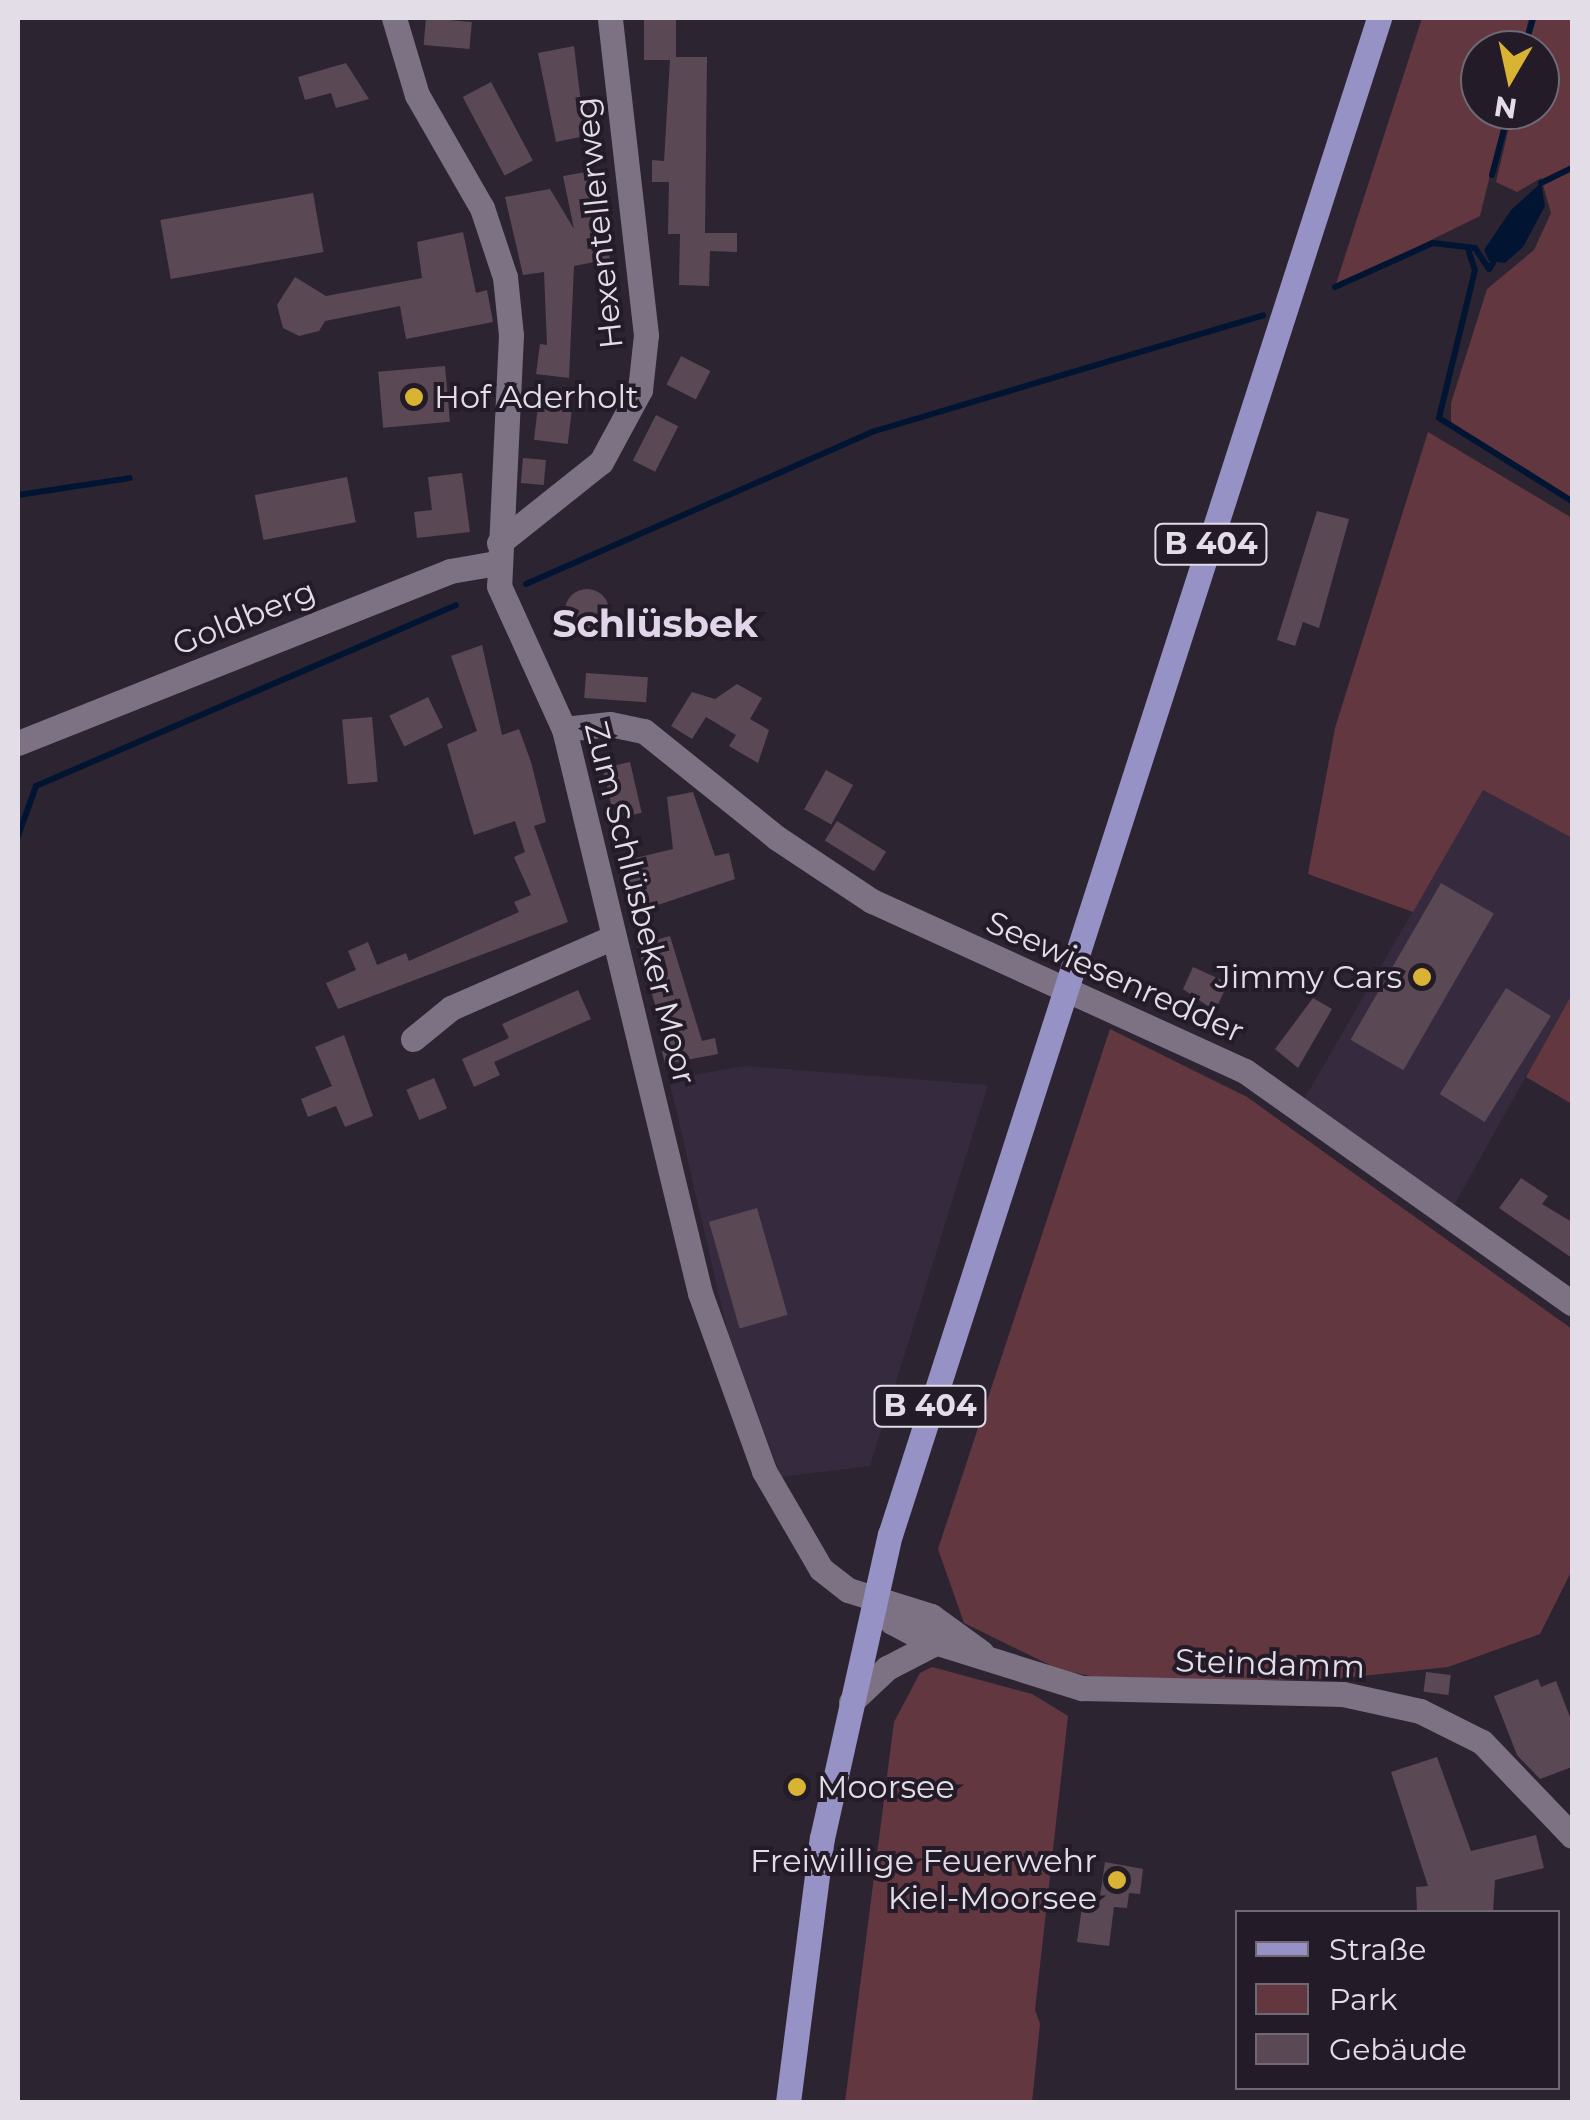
<!DOCTYPE html>
<html>
<head>
<meta charset="utf-8">
<style>
  body { margin:0 }
  #map { position:relative; width:1590px; height:2120px; overflow:hidden; background:#2d2432; font-family:Montserrat,sans-serif }
  div>[style] { position:absolute }
  .built>* { inset:0; background:#362a3e }
  .green>* { inset:0; background:#63373f }
  .water>* { inset:0; background:#011532 }
  .stream>* { height:6px; margin:-3px; padding:0 3px; transform-origin:3px; border-radius:3px; background:#011532 }
  .building>* { inset:0; background:#5a4954; transform-origin:0 0 }
  .round { border-radius:50% }
  .minor>* { height:25px; margin:-12.5px; padding:0 12.5px; transform-origin:12.5px; border-radius:12.5px; background:#7c7283 }
  .major>* { height:25px; margin:-12.5px; padding:0 12.5px; transform-origin:12.5px; border-radius:12.5px; background:#9692c5 }
  .dots>* { width:28px; height:28px; translate:-50% -50%; box-sizing:border-box; border:5px solid #231b28; border-radius:50% }
  span { translate:-50% -50%; white-space:nowrap; text-align:center; line-height:1.15; -webkit-text-stroke:8px #231b28; paint-order:stroke }
  .shield-label span { padding:2px 8px; background:#231b28; border:2px solid; border-radius:8px; -webkit-text-stroke-width:0 }
  .shield-label { font-size:30px; color:#e2dde6; font-weight:700 }
  .street-label { font-size:32px; color:#e2dde6 }
  .poi-label { font-size:32px; color:#e2dde6 }
  .left { translate:0 -50%; text-align:left }
  .right { translate:-100% -50%; text-align:right }
  .quarter-label { font-size:38px; color:#e1d6e9; font-weight:700 }
  .frame { position:absolute; inset:0; border:20px solid #e2dde6; pointer-events:none }
  .legend { position:absolute; left:1235px; top:1910px; width:325px; height:180px; box-sizing:border-box; background:#231b28; border:2px solid #6f6974; margin:0; padding:12px 18px; list-style:none; font-size:30px; color:#e2dde6 }
  .legend li { display:flex; align-items:center; gap:20px; height:50px }
  .legend b { width:50px; border:2px solid #6f6974 }
  .north { position:absolute; left:1460px; top:30px; width:100px; height:100px; box-sizing:border-box; background:#231b28; border:2px solid #6f6974; border-radius:50%; rotate:189deg; font-size:28px; font-weight:700; line-height:40px; text-align:center; color:#e2dde6 }
  .north::after { content:''; display:block; margin:auto; width:35px; height:45px; background:#d9b334; clip-path:polygon(50% 0,100% 100%,50% 72%,0 100%) }
</style>
</head>
<body>
<div id="map">
  <div class="built">
    <div style="clip-path:polygon(1483px 790px,1572px 838px,1572px 994px,1453px 1207px,1303px 1101px)"></div>
    <div style="clip-path:polygon(745px 1066px,988px 1085px,870px 1466px,781px 1477px,728px 1334px,669px 1079px)"></div>
  </div>
  <div class="green">
    <div style="clip-path:polygon(1422px 18px,1529px 18px,1521px 50px,1480px 50px,1480px 110px,1506px 110px,1480px 216px,1335px 287px)"></div>
    <div style="clip-path:polygon(1535px 18px,1572px 18px,1572px 501px,1451px 427px,1451px 403px,1487px 289px,1534px 250px,1551px 213px,1541px 178px,1517px 192px,1496px 182px,1513px 110px,1540px 110px,1540px 50px,1527px 50px)"></div>
    <div style="clip-path:polygon(1428px 432px,1572px 518px,1572px 838px,1483px 790px,1413px 912px,1308px 874px,1335px 728px)"></div>
    <div style="clip-path:polygon(1572px 994px,1572px 1104px,1526px 1077px)"></div>
    <div style="clip-path:polygon(1110px 1029px,1247px 1097px,1572px 1329px,1572px 1570px,1540px 1634px,1448px 1667px,1333px 1679px,1122px 1682px,1060px 1670px,964px 1623px,938px 1549px)"></div>
    <div style="clip-path:polygon(932px 1667px,1032px 1694px,1068px 1716px,1035px 2010px,1040px 2024px,1032px 2102px,845px 2102px,894px 1722px,920px 1673px)"></div>
  </div>
  <div class="water">
    <div style="clip-path:polygon(1541px 183px,1545px 206px,1523px 247px,1505px 263px,1489px 261px,1484px 250px,1511px 210px)"></div>
  </div>
  <div class="stream">
    <div style="left:1524px;top:50px;width:33px;rotate:-74deg"></div>
    <div style="left:1492px;top:175px;width:67px;rotate:-75.3deg"></div>
    <div style="left:1541px;top:183px;width:34px;rotate:-26deg"></div>
    <div style="left:1469px;top:252px;width:19px;rotate:72deg"></div>
    <div style="left:1475px;top:270px;width:152px;rotate:103.7deg"></div>
    <div style="left:1439px;top:418px;width:157px;rotate:32deg"></div>
    <div style="left:1335px;top:287px;width:107px;rotate:-24.2deg"></div>
    <div style="left:1433px;top:243px;width:42px;rotate:6.8deg"></div>
    <div style="left:1475px;top:248px;width:25px;rotate:56deg"></div>
    <div style="left:1489px;top:269px;width:7px;rotate:-56deg"></div>
    <div style="left:18px;top:495px;width:113px;rotate:-8.6deg"></div>
    <div style="left:526px;top:584px;width:381px;rotate:-23.7deg"></div>
    <div style="left:875px;top:431px;width:405px;rotate:-16.6deg"></div>
    <div style="left:18px;top:836px;width:53px;rotate:-70.2deg"></div>
    <div style="left:36px;top:786px;width:457px;rotate:-23.3deg"></div>
  </div>
  <div class="building">
    <div style="left:426px;top:18px;width:46px;height:27px;rotate:5deg"></div>
    <div style="clip-path:polygon(644px 18px,676px 18px,676px 57px,707px 57px,705px 233px,737px 233px,737px 252px,710px 251px,709px 286px,679px 285px,680px 234px,668px 234px,669px 182px,652px 182px,652px 160px,664px 161px,670px 60px,644px 60px)"></div>
    <div style="clip-path:polygon(574px 46px,585px 136px,556px 142px,538px 53px)"></div>
    <div style="clip-path:polygon(346px 63px,369px 99px,336px 108px,331px 93px,305px 100px,298px 77px)"></div>
    <div style="left:491px;top:82px;width:89px;height:32px;rotate:62deg"></div>
    <div style="clip-path:polygon(592px 171px,610px 259px,574px 266px,569px 378px,536px 374px,540px 344px,547px 345px,544px 272px,523px 275px,505px 197px,550px 189px,574px 229px,563px 176px)"></div>
    <div style="left:313px;top:193px;width:60px;height:155px;rotate:80deg"></div>
    <div style="clip-path:polygon(463px 232px,476px 293px,487px 290px,493px 322px,406px 339px,400px 306px,325px 321px,319px 331px,299px 336px,283px 328px,277px 305px,295px 277px,326px 296px,422px 278px,417px 242px)"></div>
    <div style="left:681px;top:356px;width:33px;height:32px;rotate:27deg"></div>
    <div style="left:445px;top:366px;width:56px;height:67px;rotate:85deg"></div>
    <div style="left:538px;top:407px;width:34px;height:33px;rotate:7deg"></div>
    <div style="left:656px;top:415px;width:25px;height:51px;rotate:27deg"></div>
    <div style="left:523px;top:458px;width:23px;height:25px;rotate:5deg"></div>
    <div style="clip-path:polygon(462px 473px,470px 532px,417px 538px,414px 512px,432px 510px,428px 477px)"></div>
    <div style="left:347px;top:477px;width:46px;height:94px;rotate:79deg"></div>
    <div style="clip-path:polygon(1317px 511px,1349px 519px,1319px 628px,1303px 622px,1295px 646px,1277px 640px)"></div>
    <div class="round" style="left:565px;top:589px;width:44px;height:44px"></div>
    <div style="clip-path:polygon(482px 645px,502px 735px,519px 729px,531px 762px,546px 822px,534px 826px,568px 922px,338px 1009px,326px 983px,356px 970px,348px 951px,368px 942px,377px 965px,406px 953px,409px 961px,519px 912px,514px 902px,531px 895px,514px 857px,525px 852px,515px 821px,474px 835px,447px 744px,477px 731px,451px 656px)"></div>
    <div style="left:586px;top:673px;width:62px;height:25px;rotate:4deg"></div>
    <div style="clip-path:polygon(737px 684px,762px 698px,750px 719px,769px 730px,758px 763px,729px 746px,736px 735px,706px 717px,692px 739px,671px 726px,692px 692px,715px 699px)"></div>
    <div style="left:428px;top:697px;width:34px;height:43px;rotate:64deg"></div>
    <div style="left:372px;top:717px;width:65px;height:30px;rotate:85deg"></div>
    <div style="left:630px;top:762px;width:52px;height:28px;rotate:77deg"></div>
    <div style="left:826px;top:770px;width:31px;height:45px;rotate:29deg"></div>
    <div style="clip-path:polygon(693px 792px,715px 856px,729px 853px,735px 879px,631px 914px,619px 862px,673px 849px,667px 797px)"></div>
    <div style="left:837px;top:821px;width:58px;height:23px;rotate:32deg"></div>
    <div style="left:1441px;top:883px;width:61px;height:181px;rotate:30deg"></div>
    <div style="clip-path:polygon(670px 936px,702px 1041px,715px 1038px,718px 1054px,665px 1064px,662px 1051px,669px 1050px,637px 945px)"></div>
    <div style="clip-path:polygon(1193px 967px,1228px 983px,1215px 1011px,1183px 989px)"></div>
    <div style="left:1506px;top:988px;width:53px;height:125px;rotate:32deg"></div>
    <div style="clip-path:polygon(578px 990px,591px 1019px,494px 1062px,500px 1075px,474px 1087px,462px 1059px,509px 1038px,502px 1024px)"></div>
    <div style="clip-path:polygon(1313px 998px,1332px 1009px,1298px 1068px,1275px 1049px)"></div>
    <div style="clip-path:polygon(344px 1035px,373px 1116px,345px 1127px,336px 1106px,308px 1117px,301px 1099px,332px 1086px,315px 1047px)"></div>
    <div style="left:434px;top:1078px;width:33px;height:30px;rotate:67deg"></div>
    <div style="clip-path:polygon(1521px 1178px,1548px 1196px,1542px 1204px,1572px 1222px,1572px 1258px,1499px 1208px)"></div>
    <div style="left:757px;top:1208px;width:111px;height:50px;rotate:74deg"></div>
    <div style="left:1426px;top:1672px;width:25px;height:20px;rotate:7deg"></div>
    <div style="clip-path:polygon(1538px 1679px,1541px 1687px,1556px 1681px,1572px 1722px,1572px 1767px,1540px 1779px,1517px 1755px,1494px 1696px)"></div>
    <div style="clip-path:polygon(1437px 1757px,1471px 1851px,1536px 1835px,1544px 1868px,1495px 1880px,1493px 1912px,1417px 1912px,1416px 1887px,1428px 1886px,1391px 1772px)"></div>
    <div style="clip-path:polygon(1105px 1862px,1143px 1869px,1140px 1894px,1129px 1893px,1127px 1908px,1114px 1907px,1109px 1946px,1077px 1942px,1083px 1900px,1099px 1903px)"></div>
  </div>
  <div class="minor">
    <div style="left:394px;top:18px;width:80px;rotate:73.4deg"></div>
    <div style="left:417px;top:95px;width:130px;rotate:60.1deg"></div>
    <div style="left:482px;top:208px;width:73px;rotate:71.6deg"></div>
    <div style="left:505px;top:277px;width:58px;rotate:84.1deg"></div>
    <div style="left:511px;top:335px;width:251px;rotate:92.7deg"></div>
    <div style="left:499px;top:586px;width:157px;rotate:65.6deg"></div>
    <div style="left:564px;top:729px;width:580px;rotate:76.44deg"></div>
    <div style="left:700px;top:1293px;width:189px;rotate:70.2deg"></div>
    <div style="left:764px;top:1471px;width:113px;rotate:59.8deg"></div>
    <div style="left:821px;top:1569px;width:34px;rotate:38deg"></div>
    <div style="left:848px;top:1590px;width:87px;rotate:17.4deg"></div>
    <div style="left:931px;top:1616px;width:62px;rotate:35.8deg"></div>
    <div style="left:499px;top:543px;width:130px;rotate:-38.5deg"></div>
    <div style="left:601px;top:462px;width:82px;rotate:-61.6deg"></div>
    <div style="left:640px;top:390px;width:55px;rotate:-83.8deg"></div>
    <div style="left:646px;top:335px;width:319px;rotate:-96.5deg"></div>
    <div style="left:564px;top:729px;width:46px;rotate:-6.2deg"></div>
    <div style="left:610px;top:724px;width:35px;rotate:12deg"></div>
    <div style="left:644px;top:731px;width:171px;rotate:38.8deg"></div>
    <div style="left:777px;top:838px;width:114px;rotate:33.6deg"></div>
    <div style="left:872px;top:901px;width:410px;rotate:24.5deg"></div>
    <div style="left:1245px;top:1071px;width:401px;rotate:35.4deg"></div>
    <div style="left:18px;top:743px;width:465px;rotate:-21.7deg"></div>
    <div style="left:450px;top:571px;width:48px;rotate:-9.7deg"></div>
    <div style="left:413px;top:1039px;width:49px;rotate:-39.2deg"></div>
    <div style="left:451px;top:1008px;width:172px;rotate:-23.6deg"></div>
    <div style="left:874px;top:1599px;width:29px;rotate:52deg"></div>
    <div style="left:892px;top:1622px;width:34px;rotate:28deg"></div>
    <div style="left:922px;top:1638px;width:168px;rotate:17.4deg"></div>
    <div style="left:1082px;top:1688px;width:261px;rotate:1.3deg"></div>
    <div style="left:1343px;top:1694px;width:79px;rotate:12.4deg"></div>
    <div style="left:1420px;top:1711px;width:69px;rotate:26.6deg"></div>
    <div style="left:1482px;top:1742px;width:130px;rotate:46.2deg"></div>
    <div style="left:851px;top:1702px;width:50px;rotate:-43.4deg"></div>
    <div style="left:887px;top:1668px;width:54px;rotate:-27.5deg"></div>
  </div>
  <div class="major">
    <div style="left:788px;top:2102px;width:266px;rotate:-82.7deg"></div>
    <div style="left:822px;top:1838px;width:311px;rotate:-77.4deg"></div>
    <div style="left:890px;top:1535px;width:1594px;rotate:-72.13deg"></div>
  </div>
  <div class="dots">
    <div style="left:414px;top:397px;background:#d9b334"></div>
    <div style="left:1422px;top:977px;background:#d9b334"></div>
    <div style="left:797px;top:1787px;background:#d9b334"></div>
    <div style="left:1117px;top:1880px;background:#d9b334"></div>
  </div>
  <div class="shield-label">
    <span style="left:1211px;top:544px">B 404</span>
    <span style="left:930px;top:1406px">B 404</span>
  </div>
  <div class="street-label">
    <span style="left:599px;top:223px;rotate:-96deg">Hexentellerweg</span>
    <span style="left:244px;top:618px;rotate:-22deg">Goldberg</span>
    <span style="left:640px;top:903px;rotate:76deg">Zum Schlüsbeker Moor</span>
    <span style="left:1115px;top:977px;rotate:24deg">Seewiesenredder</span>
    <span style="left:1270px;top:1664px;rotate:2deg">Steindamm</span>
  </div>
  <div class="poi-label">
    <span class="left" style="left:434px;top:397px">Hof Aderholt</span>
    <span class="right" style="left:1402px;top:977px">Jimmy Cars</span>
    <span class="left" style="left:817px;top:1787px">Moorsee</span>
    <span class="right" style="left:1097px;top:1880px">Freiwillige Feuerwehr<br>Kiel-Moorsee</span>
  </div>
  <div class="quarter-label">
    <span style="left:655px;top:624px">Schlüsbek</span>
  </div>
  <div class="frame"></div>
  <ul class="legend">
  <li><b style="height:12px;background:#9692c5"></b>Straße</li>
  <li><b style="height:28px;background:#63373f"></b>Park</li>
  <li><b style="height:28px;background:#5a4954"></b>Gebäude</li>
  </ul>
  <div class="north">N</div>
</div>
</body>
</html>
